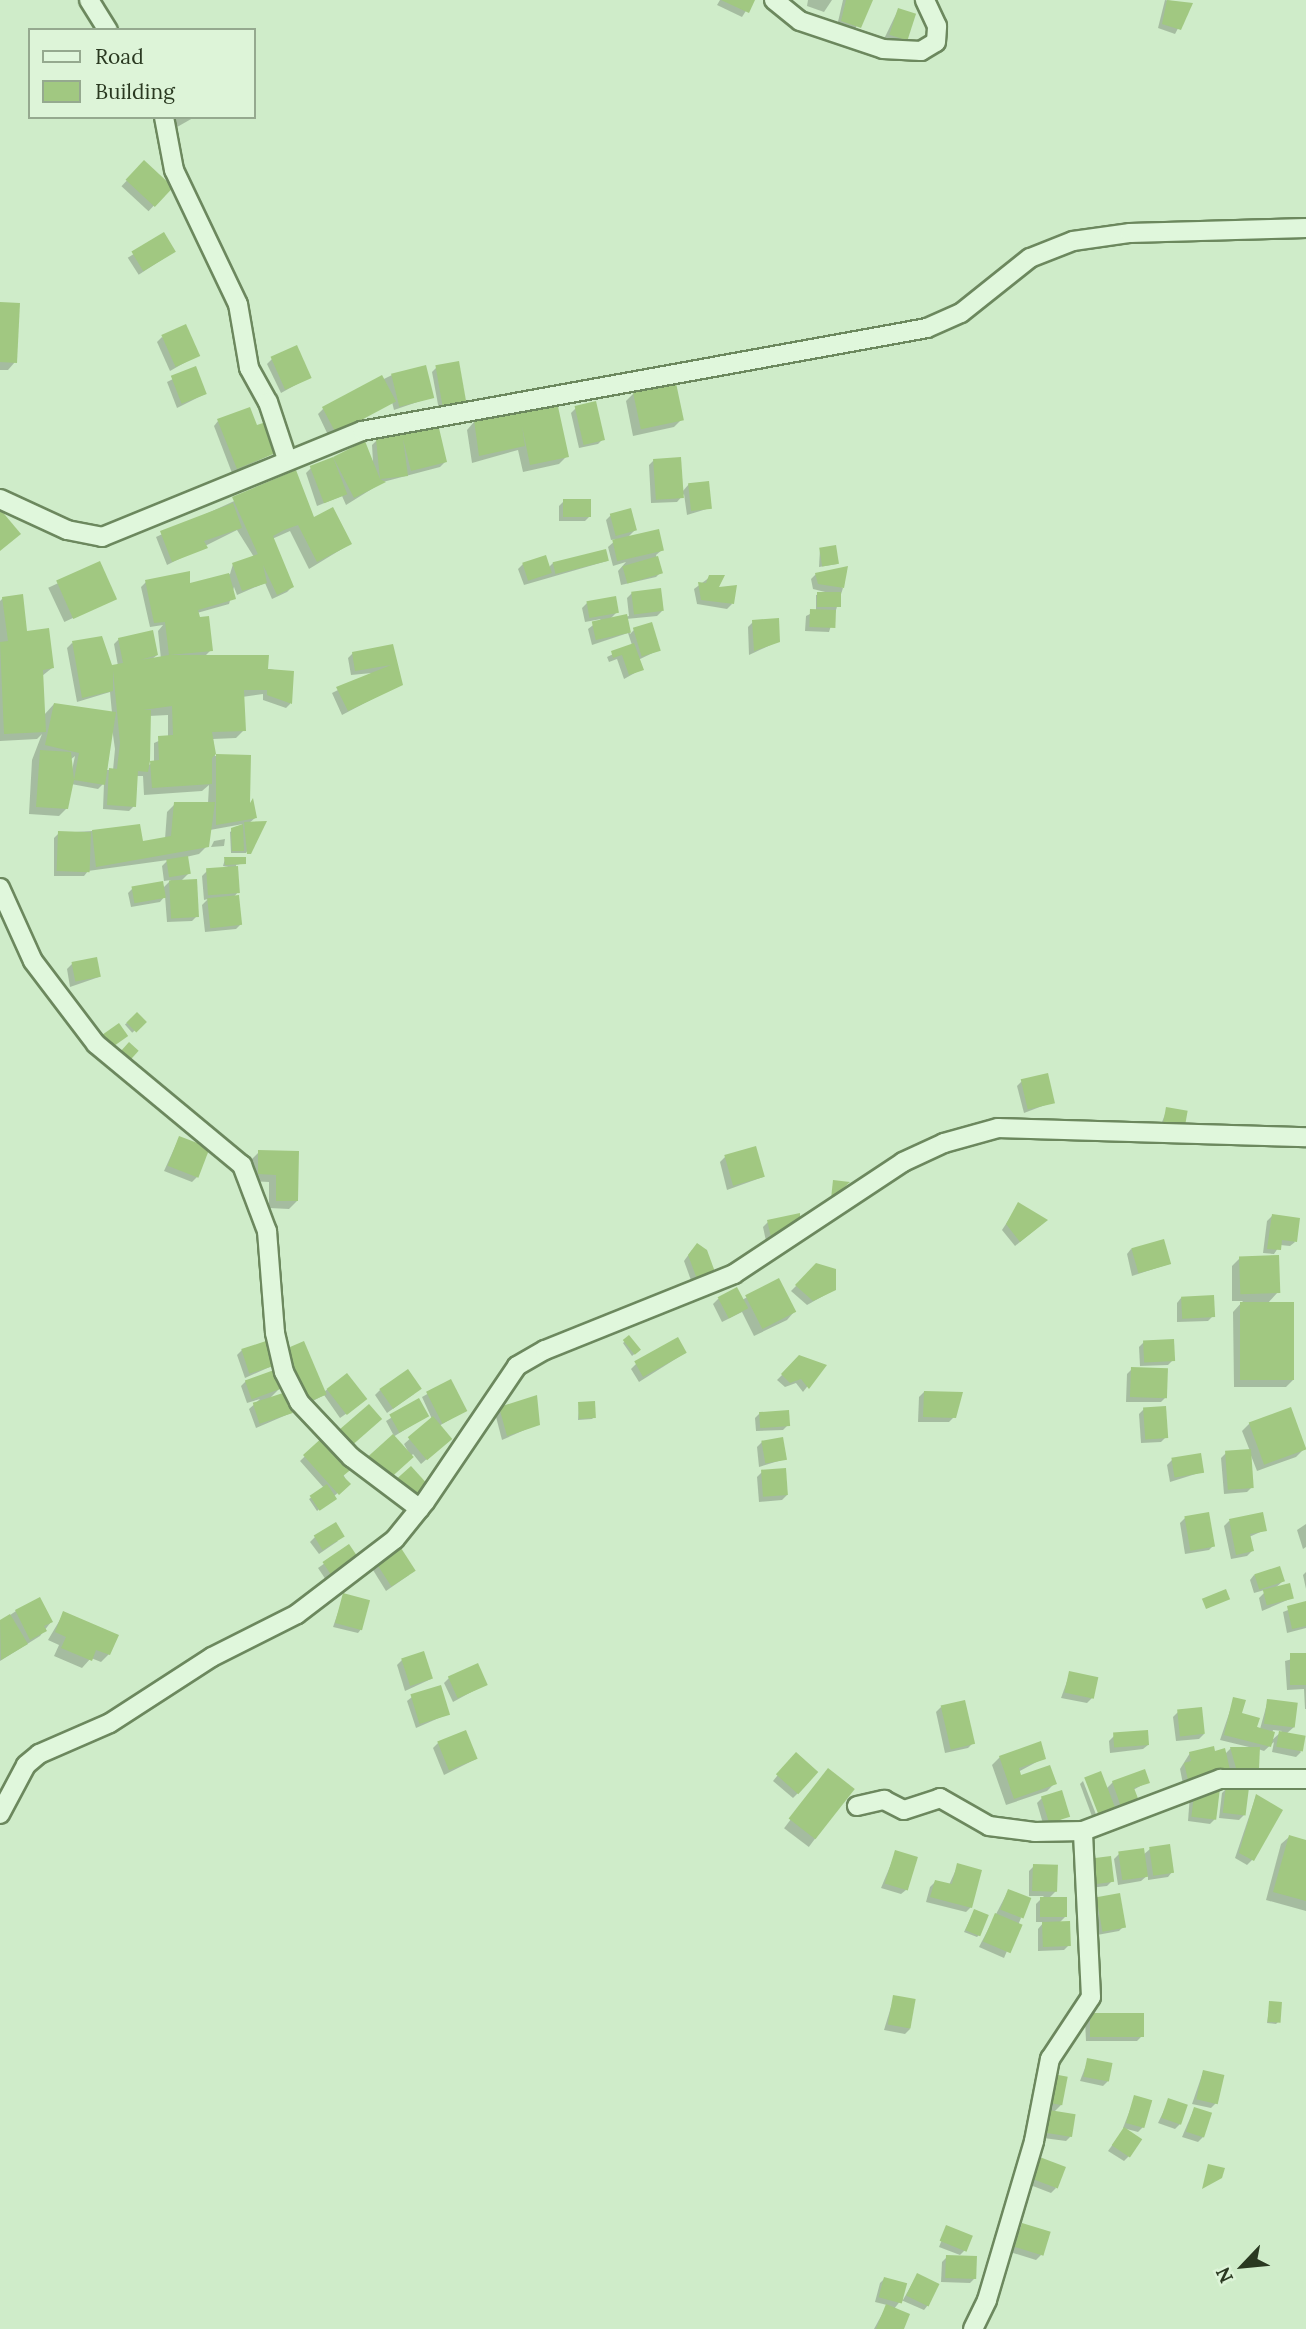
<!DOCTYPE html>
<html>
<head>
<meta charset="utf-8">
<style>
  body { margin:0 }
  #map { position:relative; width:1306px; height:2329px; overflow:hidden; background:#cfecc9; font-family:Lora,serif }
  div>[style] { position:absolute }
  .shadow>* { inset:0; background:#0003; transform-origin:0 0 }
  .building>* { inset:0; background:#a1c881; transform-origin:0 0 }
  .roads { filter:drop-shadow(2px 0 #6c885e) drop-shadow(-2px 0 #6c885e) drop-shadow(0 2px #6c885e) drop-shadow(0 -2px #6c885e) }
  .minor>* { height:18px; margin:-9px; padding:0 9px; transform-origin:9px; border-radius:9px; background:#e0f7dc }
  span { translate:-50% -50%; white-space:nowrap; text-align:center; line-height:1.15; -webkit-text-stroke:5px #ddf4d8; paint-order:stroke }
  .legend { position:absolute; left:28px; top:28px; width:228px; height:91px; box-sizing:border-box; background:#ddf4d8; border:2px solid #95a98f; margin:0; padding:9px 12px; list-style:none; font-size:21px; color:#2a3921 }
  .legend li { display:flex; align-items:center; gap:14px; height:35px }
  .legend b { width:35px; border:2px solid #95a98f }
  .north { position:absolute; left:1208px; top:2231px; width:70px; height:70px; -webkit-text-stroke:5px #ddf4d8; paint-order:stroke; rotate:244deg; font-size:19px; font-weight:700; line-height:28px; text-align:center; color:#2a3921 }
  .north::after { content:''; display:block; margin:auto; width:24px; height:32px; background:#2a3921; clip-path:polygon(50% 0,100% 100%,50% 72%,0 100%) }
</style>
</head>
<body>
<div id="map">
  <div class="shadow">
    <div style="clip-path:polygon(720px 0,753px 0,742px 17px,717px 5px)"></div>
    <div style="clip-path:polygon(808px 0,832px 0,824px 12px,807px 6px)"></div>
    <div style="clip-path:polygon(843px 0,868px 0,854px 32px,837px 26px)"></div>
    <div style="clip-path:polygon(1165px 0,1191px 4px,1175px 34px,1158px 28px)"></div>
    <div style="clip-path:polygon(898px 10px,905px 40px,900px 45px,884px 39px)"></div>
    <div style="clip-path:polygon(165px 117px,193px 117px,193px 118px,170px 131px)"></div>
    <div style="left:144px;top:162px;width:37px;height:33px;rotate:43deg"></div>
    <div style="left:163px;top:235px;width:20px;height:42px;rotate:57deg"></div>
    <div style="clip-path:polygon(0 304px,15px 362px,8px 370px,0 370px)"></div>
    <div style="clip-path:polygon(162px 337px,198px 355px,170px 371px,157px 342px)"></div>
    <div style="clip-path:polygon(272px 359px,310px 377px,281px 393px,267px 364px)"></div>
    <div style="clip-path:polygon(437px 367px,464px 401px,459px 406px,439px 410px,432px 372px)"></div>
    <div style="clip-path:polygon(195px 368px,205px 394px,177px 408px,167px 382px)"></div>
    <div style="clip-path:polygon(392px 375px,432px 397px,394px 410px,392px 402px,329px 437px,318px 414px,323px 409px)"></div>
    <div style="clip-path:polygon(634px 393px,682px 419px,674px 427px,633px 436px,626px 401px)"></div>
    <div style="clip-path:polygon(556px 404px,567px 456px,559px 464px,523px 472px,518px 450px,472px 463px,467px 430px,474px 422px)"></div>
    <div style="clip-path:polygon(576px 408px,603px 439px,598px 444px,579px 448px,571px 413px)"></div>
    <div style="clip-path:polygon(218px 421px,256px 428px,276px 452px,232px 473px,214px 426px)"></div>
    <div style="clip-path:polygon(437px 430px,445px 462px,440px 467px,383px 482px,346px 505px,342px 496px,317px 506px,306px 473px,311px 468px,364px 444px,373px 462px,372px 445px,377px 440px)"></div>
    <div style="clip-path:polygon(654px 460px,682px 492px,689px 484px,710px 508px,687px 515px,684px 494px,677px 502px,651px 503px,649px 465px)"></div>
    <div style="clip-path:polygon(evenodd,295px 473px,313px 519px,350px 544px,309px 569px,290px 531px,272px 539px,292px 587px,287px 592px,272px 599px,265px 583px,237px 595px,234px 587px,229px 604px,197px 613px,211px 650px,203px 658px,292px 673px,290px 704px,286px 708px,263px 700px,263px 694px,242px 697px,244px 730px,236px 738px,213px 739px,215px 756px,249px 757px,248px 806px,255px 818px,248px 824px,264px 823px,246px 853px,231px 853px,230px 832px,243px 824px,210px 830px,207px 846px,199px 854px,186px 857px,189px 873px,181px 881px,197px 916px,192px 921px,167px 922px,165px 896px,160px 902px,131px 907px,128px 893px,133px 888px,163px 888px,171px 880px,164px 881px,162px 866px,168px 860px,88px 871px,84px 876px,54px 876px,54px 838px,59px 833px,92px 831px,142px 843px,165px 839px,167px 812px,175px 804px,208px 803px,209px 785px,202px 791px,144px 795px,143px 776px,136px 776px,134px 806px,129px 811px,103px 809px,104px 783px,98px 789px,71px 784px,67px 808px,59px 816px,29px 814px,32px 760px,42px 734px,37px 739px,0 741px,0 601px,3px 598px,52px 668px,42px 676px,44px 715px,54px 704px,112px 713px,110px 692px,77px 702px,67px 648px,72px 643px,111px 667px,118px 666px,114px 644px,119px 639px,157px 655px,151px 660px,161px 659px,158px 631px,163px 625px,150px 627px,141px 587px,146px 582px,189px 586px,230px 574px,233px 564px,254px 557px,237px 530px,167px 565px,156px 537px,295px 473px,168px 715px,168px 737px,154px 743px,154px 762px,147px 766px,149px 716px,168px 715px,295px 473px,112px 728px,115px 749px,113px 770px,107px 770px,112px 728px,295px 473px,75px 756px,72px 770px,70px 760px,75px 756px)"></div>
    <div style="clip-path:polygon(564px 501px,590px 516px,585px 521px,559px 521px,559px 506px)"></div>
    <div style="clip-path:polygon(611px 515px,635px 530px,626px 539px,662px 550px,656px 555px,661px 572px,656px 577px,621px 585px,618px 571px,626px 562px,613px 566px,608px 547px,617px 539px,611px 540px,606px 520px)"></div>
    <div style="clip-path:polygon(820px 549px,837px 564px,819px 567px)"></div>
    <div style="clip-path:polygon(607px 561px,524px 585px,518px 569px,523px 564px,549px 567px,553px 563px)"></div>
    <div style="left:99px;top:564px;width:38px;height:56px;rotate:65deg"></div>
    <div style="clip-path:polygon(816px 574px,843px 588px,829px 632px,805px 631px,806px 616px,816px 611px,816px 595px,829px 593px,813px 589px,811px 579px)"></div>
    <div style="clip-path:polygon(710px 577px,732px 604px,727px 609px,697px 604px,694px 589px)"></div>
    <div style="clip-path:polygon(632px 593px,662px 611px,657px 616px,626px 619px,630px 634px,634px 630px,659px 650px,638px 660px,642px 669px,624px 679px,617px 659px,609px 662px,607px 657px,632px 645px,628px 633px,592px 645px,588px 629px,601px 619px,585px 622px,582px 608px,587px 603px,617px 612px,609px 620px,629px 616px,627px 598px)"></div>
    <div style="clip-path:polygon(753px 622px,779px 641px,749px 655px,748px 627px)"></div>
    <div style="clip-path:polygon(391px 646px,401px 684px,342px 715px,332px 693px,372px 673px,351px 675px,348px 658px,353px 653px)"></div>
    <div style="clip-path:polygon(225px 839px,224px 846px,211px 847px,214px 841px)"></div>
    <div style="clip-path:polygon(225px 859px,244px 863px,236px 865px,238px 892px,233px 898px,241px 924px,236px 929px,205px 932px,202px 905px,208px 899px,204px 900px,202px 876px,207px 871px,234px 868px,223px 866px)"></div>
    <div style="clip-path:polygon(72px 964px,99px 977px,70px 987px,67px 969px)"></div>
    <div style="left:137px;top:1014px;width:11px;height:16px;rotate:49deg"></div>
    <div style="clip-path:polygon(1022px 1081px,1053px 1102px,1024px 1113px,1017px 1086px)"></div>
    <div style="clip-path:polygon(1167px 1109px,1183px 1128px,1159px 1130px)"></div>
    <div style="clip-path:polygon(179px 1138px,197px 1177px,192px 1182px,164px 1171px)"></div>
    <div style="clip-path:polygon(259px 1152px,297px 1201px,289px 1209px,269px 1208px,269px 1182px,251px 1181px,251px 1160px)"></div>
    <div style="clip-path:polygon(725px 1157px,763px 1177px,727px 1190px,720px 1162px)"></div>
    <div style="clip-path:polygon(1019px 1204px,1041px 1225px,1015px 1246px,1002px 1230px)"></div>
    <div style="clip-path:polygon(1272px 1216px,1295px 1242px,1290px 1246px,1280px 1245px,1274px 1254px,1263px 1253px,1267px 1221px)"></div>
    <div style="clip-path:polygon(768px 1222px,782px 1237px,766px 1241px,763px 1227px)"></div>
    <div style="clip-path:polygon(1131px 1249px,1169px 1264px,1132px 1276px,1127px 1254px)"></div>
    <div style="clip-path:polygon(692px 1250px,713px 1271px,692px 1283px,684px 1261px)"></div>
    <div style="clip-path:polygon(1240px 1258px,1278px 1292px,1267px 1304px,1294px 1379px,1286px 1387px,1234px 1387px,1233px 1312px,1243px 1301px,1232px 1301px,1232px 1266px)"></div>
    <div style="clip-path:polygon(817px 1265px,834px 1290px,807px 1305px,791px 1291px)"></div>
    <div style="clip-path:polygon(779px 1280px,794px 1312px,787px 1320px,754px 1336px,742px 1312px,722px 1322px,713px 1304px,718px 1299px,742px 1300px)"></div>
    <div style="clip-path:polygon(1181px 1298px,1213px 1316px,1208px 1321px,1177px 1322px,1177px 1303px)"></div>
    <div style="clip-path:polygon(629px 1338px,639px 1350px,632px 1356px,623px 1343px)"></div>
    <div style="clip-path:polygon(1144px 1342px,1173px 1360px,1168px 1365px,1140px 1366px,1139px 1347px)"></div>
    <div style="clip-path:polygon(242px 1350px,272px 1366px,245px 1378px,237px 1355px)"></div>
    <div style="clip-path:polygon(685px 1353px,639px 1382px,631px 1369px,636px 1364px)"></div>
    <div style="clip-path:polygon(800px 1357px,824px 1365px,803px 1392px,796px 1383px,785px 1387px,777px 1380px)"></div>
    <div style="clip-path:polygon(1132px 1369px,1166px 1397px,1161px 1402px,1126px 1402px,1127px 1374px)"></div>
    <div style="clip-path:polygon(246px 1381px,279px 1389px,269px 1399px,291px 1413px,256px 1428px,249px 1409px,260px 1399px,247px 1403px,241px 1386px)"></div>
    <div style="clip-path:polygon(450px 1381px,464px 1411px,439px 1426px,450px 1439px,421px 1464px,413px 1454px,382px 1484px,364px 1464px,394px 1436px,386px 1421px,418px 1401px,427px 1416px,393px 1437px,409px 1453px,404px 1444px,432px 1419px,422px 1397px)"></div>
    <div style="clip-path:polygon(328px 1389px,360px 1404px,340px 1418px,324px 1395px,300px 1408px)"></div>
    <div style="clip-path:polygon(380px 1390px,414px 1394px,387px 1413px,375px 1395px)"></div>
    <div style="clip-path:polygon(924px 1392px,954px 1417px,949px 1422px,918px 1422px,919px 1397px)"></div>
    <div style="clip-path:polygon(579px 1403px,594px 1417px,592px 1419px,578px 1420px)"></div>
    <div style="clip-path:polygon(500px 1408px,538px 1424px,502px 1440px,495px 1413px)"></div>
    <div style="clip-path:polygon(1144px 1409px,1166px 1437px,1161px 1442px,1141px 1443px,1139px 1414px)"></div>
    <div style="clip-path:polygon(760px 1413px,788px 1425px,783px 1430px,756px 1431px,755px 1418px)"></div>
    <div style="clip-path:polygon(1250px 1423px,1304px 1449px,1296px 1457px,1257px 1471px,1250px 1453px,1252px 1487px,1247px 1492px,1224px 1494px,1221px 1458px,1226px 1453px,1250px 1451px,1242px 1431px)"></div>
    <div style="clip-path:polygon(325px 1437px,348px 1484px,317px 1511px,309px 1499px,324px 1488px,300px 1461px)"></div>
    <div style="clip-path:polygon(762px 1442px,785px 1459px,759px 1467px,757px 1447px)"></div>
    <div style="clip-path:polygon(1172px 1460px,1202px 1472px,1170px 1482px,1167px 1465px)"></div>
    <div style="clip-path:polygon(762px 1472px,787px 1495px,782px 1500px,759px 1502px,757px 1477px)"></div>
    <div style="clip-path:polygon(1185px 1518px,1214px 1545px,1209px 1550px,1185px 1554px,1180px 1523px)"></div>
    <div style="clip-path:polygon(1229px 1521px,1265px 1530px,1249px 1537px,1252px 1551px,1247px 1556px,1231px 1559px,1224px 1526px)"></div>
    <div style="clip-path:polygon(1306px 1524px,1306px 1547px,1303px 1549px,1297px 1530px)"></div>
    <div style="clip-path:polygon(315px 1537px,338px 1541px,319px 1554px,310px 1542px)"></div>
    <div style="clip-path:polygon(349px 1546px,328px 1583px,318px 1568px)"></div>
    <div style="clip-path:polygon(378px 1565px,409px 1575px,386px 1591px,373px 1570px)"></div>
    <div style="clip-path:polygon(1306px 1572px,1306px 1589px,1303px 1575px)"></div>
    <div style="clip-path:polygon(1254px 1575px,1283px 1581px,1273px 1590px,1292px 1598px,1262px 1611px,1259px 1598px,1268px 1589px,1254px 1593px,1250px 1580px)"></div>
    <div style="clip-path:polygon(344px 1595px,362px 1628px,358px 1633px,333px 1627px)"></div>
    <div style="clip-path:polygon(1306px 1603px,1306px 1628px,1287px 1633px,1283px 1612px)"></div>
    <div style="clip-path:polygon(16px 1611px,51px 1622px,40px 1636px,0 1661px,0 1622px)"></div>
    <div style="clip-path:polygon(64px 1613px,109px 1654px,101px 1662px,91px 1658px,82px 1668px,54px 1656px,59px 1645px,48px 1640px)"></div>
    <div style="clip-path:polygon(1306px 1655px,1306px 1709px,1305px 1709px,1304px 1689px,1287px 1690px,1285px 1661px)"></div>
    <div style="clip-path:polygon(402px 1660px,431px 1679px,405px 1691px,397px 1665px)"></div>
    <div style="clip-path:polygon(1070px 1673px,1092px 1698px,1087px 1703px,1061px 1698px)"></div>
    <div style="clip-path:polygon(449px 1678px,486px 1684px,453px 1702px,444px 1683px)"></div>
    <div style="clip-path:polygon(412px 1697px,448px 1714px,416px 1728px,407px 1701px)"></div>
    <div style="clip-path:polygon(evenodd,1234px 1699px,1240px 1714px,1260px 1729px,1268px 1700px,1294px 1727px,1286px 1734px,1301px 1752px,1296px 1757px,1272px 1752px,1274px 1742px,1264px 1751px,1258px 1749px,1258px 1767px,1253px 1772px,1231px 1772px,1230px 1768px,1223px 1774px,1183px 1784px,1180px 1769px,1190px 1753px,1225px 1754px,1231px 1748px,1249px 1747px,1220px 1740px,1234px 1699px,1273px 1730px,1282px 1731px,1270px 1742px,1273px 1730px)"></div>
    <div style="clip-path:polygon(941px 1707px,973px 1743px,968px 1748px,945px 1753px,936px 1712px)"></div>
    <div style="clip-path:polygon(1178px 1712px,1204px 1734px,1199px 1739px,1176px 1741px,1173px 1717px)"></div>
    <div style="clip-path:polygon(1114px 1736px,1148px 1745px,1143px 1749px,1110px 1753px,1109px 1741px)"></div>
    <div style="clip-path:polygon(438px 1743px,476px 1759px,444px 1775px,433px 1748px)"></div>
    <div style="clip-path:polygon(1000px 1757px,1044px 1758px,1018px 1772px,1020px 1778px,1055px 1783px,1047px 1791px,1006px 1805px,992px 1765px)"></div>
    <div style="clip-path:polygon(791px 1759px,798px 1793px,793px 1798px,773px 1781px)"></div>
    <div style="left:828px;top:1770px;width:31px;height:73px;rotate:37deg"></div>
    <div style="clip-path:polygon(1086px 1779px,1106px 1789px,1113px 1782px,1148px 1782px,1133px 1790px,1137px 1801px,1101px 1816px)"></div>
    <div style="clip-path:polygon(1083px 1781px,1097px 1817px,1093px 1819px,1080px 1784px)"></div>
    <div style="clip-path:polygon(1227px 1788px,1244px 1815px,1239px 1820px,1219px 1818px,1222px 1793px)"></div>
    <div style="clip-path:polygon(1190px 1794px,1215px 1819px,1210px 1824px,1188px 1821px)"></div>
    <div style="clip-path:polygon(1256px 1796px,1252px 1860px,1247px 1865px,1235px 1858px)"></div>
    <div style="clip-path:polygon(1042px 1798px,1068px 1816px,1044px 1827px,1037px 1803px)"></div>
    <div style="clip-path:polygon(1289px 1837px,1306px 1841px,1306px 1911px,1266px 1900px,1281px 1844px)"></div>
    <div style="clip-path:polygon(1150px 1849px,1172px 1872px,1168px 1877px,1148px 1880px,1148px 1875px,1141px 1881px,1118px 1885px,1114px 1859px,1119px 1854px,1143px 1855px)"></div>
    <div style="clip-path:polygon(896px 1852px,906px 1890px,901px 1894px,881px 1888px)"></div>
    <div style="clip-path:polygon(1092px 1859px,1112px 1881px,1107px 1886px,1089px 1888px)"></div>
    <div style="clip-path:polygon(958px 1865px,971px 1907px,966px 1912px,926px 1902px,930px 1887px,935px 1882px,949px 1885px)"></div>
    <div style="clip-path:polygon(1034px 1866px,1056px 1891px,1048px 1899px,1065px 1917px,1059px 1923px,1069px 1945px,1064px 1950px,1038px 1951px,1038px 1929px,1044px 1922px,1036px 1922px,1036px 1904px,1044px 1896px,1029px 1896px,1029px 1871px)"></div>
    <div style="clip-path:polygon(1008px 1891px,1021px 1918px,1004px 1958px,979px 1947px)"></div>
    <div style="clip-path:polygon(1097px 1898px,1124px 1926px,1119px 1931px,1097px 1935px,1092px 1903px)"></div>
    <div style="clip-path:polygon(974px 1911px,979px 1935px,977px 1937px,964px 1932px)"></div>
    <div style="clip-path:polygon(894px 1997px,910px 2029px,905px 2034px,884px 2030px)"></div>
    <div style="clip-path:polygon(1270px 2003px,1278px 2022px,1276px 2024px,1267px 2023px)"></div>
    <div style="clip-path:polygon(1090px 2015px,1142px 2036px,1137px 2041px,1086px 2041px,1085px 2020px)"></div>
    <div style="clip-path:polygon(1088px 2060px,1108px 2081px,1103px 2086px,1080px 2081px)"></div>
    <div style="clip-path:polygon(1203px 2072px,1216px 2103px,1211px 2108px,1192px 2104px)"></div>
    <div style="clip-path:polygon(1049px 2081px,1062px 2104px,1054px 2112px,1071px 2136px,1066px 2141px,1036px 2137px)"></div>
    <div style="clip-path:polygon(1135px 2097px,1143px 2127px,1138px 2132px,1123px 2128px)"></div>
    <div style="clip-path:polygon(1169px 2100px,1180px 2124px,1175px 2129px,1158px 2123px)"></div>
    <div style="clip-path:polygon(1194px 2109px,1203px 2137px,1198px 2142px,1182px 2137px)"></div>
    <div style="clip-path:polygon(1124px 2129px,1129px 2156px,1124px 2161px,1108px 2151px)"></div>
    <div style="clip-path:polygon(1032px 2163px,1056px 2188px,1051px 2193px,1025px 2183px)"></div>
    <div style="clip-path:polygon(1022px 2225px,1041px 2255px,1036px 2260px,1010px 2252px)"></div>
    <div style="clip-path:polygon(947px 2227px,965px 2250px,960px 2255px,939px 2247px)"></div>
    <div style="clip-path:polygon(947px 2257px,975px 2278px,970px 2283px,941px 2282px,942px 2262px)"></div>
    <div style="clip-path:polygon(917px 2275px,938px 2284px,928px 2305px,924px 2310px,901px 2300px,894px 2309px,902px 2329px,874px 2329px,887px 2305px,875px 2302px,880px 2283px,885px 2278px,903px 2300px)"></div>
  </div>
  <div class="building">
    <div style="clip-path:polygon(721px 0,755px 0,749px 13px)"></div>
    <div style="clip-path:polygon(846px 0,873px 0,861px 28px,841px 21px)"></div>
    <div style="clip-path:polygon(1167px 0,1193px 3px,1181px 30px,1162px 24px)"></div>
    <div style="left:898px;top:8px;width:19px;height:28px;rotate:18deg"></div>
    <div style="left:144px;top:160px;width:40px;height:27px;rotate:43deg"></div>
    <div style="left:164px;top:232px;width:23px;height:38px;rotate:59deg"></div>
    <div style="clip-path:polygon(0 302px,20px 303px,17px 363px,0 362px)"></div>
    <div style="left:186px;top:324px;width:35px;height:27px;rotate:66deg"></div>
    <div style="left:297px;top:345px;width:36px;height:29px;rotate:66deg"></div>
    <div style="left:459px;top:361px;width:42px;height:24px;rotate:80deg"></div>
    <div style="left:426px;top:365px;width:34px;height:36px;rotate:76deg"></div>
    <div style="left:196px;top:366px;width:30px;height:27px;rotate:69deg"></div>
    <div style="left:382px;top:375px;width:30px;height:68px;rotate:62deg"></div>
    <div style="left:676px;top:383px;width:38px;height:44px;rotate:78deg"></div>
    <div style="left:596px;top:401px;width:40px;height:22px;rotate:77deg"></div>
    <div style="clip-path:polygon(557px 402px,569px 457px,530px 465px,522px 426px,525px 446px,479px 456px,474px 420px)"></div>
    <div style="clip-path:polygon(250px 407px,257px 425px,266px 422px,278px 452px,237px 469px,217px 419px)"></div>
    <div style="clip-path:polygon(439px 428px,447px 462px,411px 471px,403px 439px,408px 476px,380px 479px,386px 482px,354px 498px,333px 457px,365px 441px,380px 479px,376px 439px)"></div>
    <div style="left:333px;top:457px;width:40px;height:25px;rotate:69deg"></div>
    <div style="left:681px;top:457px;width:41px;height:28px;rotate:86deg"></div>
    <div style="clip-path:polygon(296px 470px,314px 517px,333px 507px,352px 544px,317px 562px,298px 525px,284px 530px,273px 536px,294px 587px,277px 595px,263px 565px,267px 583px,242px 591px,232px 563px,258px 554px,261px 561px,232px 497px)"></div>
    <div style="left:709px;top:481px;width:28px;height:21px;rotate:84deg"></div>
    <div style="left:563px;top:499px;width:28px;height:18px"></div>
    <div style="clip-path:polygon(233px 503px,242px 528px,204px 541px,208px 548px,172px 562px,160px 531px)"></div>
    <div style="left:631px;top:508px;width:23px;height:22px;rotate:75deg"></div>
    <div style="clip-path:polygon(0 509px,21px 534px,0 551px)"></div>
    <div style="left:659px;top:529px;width:22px;height:48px;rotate:77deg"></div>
    <div style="left:836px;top:545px;width:19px;height:17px;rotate:81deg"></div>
    <div style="left:606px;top:549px;width:12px;height:55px;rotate:76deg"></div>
    <div style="left:546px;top:555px;width:19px;height:25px;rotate:72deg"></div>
    <div style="left:658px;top:556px;width:18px;height:37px;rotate:74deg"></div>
    <div style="left:100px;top:561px;width:42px;height:48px;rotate:66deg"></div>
    <div style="clip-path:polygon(848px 566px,844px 588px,818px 584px,815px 573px)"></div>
    <div style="clip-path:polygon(190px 571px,190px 583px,229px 573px,236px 599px,198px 610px,200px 617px,209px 616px,213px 651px,169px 655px,165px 622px,154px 623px,145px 580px)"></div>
    <div style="clip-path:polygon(709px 575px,725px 575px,719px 587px,737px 585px,734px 604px,701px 600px,698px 582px,706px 583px)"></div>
    <div style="left:661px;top:588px;width:23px;height:30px;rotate:83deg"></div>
    <div style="left:817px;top:592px;width:24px;height:15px"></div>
    <div style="clip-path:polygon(23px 594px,27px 631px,49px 628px,54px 668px,43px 670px,46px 732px,4px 734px,0 642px,8px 641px,2px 597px)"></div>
    <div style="left:616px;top:596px;width:17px;height:30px;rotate:80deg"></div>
    <div style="left:810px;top:609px;width:26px;height:18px;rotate:2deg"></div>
    <div style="left:627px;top:614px;width:19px;height:36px;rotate:78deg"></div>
    <div style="clip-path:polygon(779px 618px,780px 642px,754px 651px,752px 620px)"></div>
    <div style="left:652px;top:622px;width:30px;height:20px;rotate:73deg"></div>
    <div style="clip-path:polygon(evenodd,153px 630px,158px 655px,140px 660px,169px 655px,269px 655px,268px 669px,294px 671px,292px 704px,267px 695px,267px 690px,244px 690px,246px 731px,212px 732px,216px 754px,212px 758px,212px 784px,152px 788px,150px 761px,148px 772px,138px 771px,136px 807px,107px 805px,109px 768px,117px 769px,120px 743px,113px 670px,113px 691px,82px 698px,72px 641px,102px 636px,112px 665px,123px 663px,118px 638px,153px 630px,172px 706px,173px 735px,158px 736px,159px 760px,150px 761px,151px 710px,143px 710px,172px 706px)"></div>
    <div style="clip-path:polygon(634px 643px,644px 670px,629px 675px,622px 655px,613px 658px,611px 651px)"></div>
    <div style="clip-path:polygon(393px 644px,403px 685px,348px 711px,336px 687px,391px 665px,355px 671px,352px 652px)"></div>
    <div style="clip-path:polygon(54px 703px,116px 712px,105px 785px,74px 780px,79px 753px,45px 745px)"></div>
    <div style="clip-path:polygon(40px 750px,71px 752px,74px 780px,68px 809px,36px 807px)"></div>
    <div style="clip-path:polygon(216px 754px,251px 755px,250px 803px,253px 798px,257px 818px,216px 825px)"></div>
    <div style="clip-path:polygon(174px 802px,215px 802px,209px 847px,96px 867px,92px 830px,140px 824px,143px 841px,171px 836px)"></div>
    <div style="clip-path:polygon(267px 821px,251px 854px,247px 854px,244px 822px)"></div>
    <div style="clip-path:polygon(243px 824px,244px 851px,232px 851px,231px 828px)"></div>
    <div style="left:58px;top:831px;width:33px;height:40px;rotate:2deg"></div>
    <div style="left:188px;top:856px;width:18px;height:22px;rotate:81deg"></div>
    <div style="clip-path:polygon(224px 857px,246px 857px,246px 864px,225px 865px)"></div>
    <div style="left:238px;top:866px;width:27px;height:32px;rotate:86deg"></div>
    <div style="left:197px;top:879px;width:38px;height:28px;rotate:87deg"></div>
    <div style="left:163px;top:881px;width:17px;height:32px;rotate:80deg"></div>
    <div style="left:239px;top:895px;width:30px;height:32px;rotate:84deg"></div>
    <div style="left:97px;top:957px;width:20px;height:26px;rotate:79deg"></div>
    <div style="left:137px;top:1012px;width:14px;height:15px;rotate:45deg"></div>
    <div style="left:119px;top:1023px;width:16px;height:23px;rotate:55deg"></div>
    <div style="left:129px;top:1042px;width:13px;height:17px;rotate:42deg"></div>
    <div style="left:1048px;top:1073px;width:31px;height:28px;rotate:77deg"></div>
    <div style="left:1166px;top:1107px;width:22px;height:18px;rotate:10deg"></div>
    <div style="left:179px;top:1136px;width:33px;height:32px;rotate:21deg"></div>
    <div style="left:756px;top:1146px;width:32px;height:33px;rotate:74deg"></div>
    <div style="clip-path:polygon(258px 1150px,299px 1151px,298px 1201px,276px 1201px,276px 1175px,258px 1174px)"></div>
    <div style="clip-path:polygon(833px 1180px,850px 1182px,831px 1199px)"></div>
    <div style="clip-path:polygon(1018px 1202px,1048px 1220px,1020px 1242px,1006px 1224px)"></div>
    <div style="clip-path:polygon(800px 1213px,800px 1221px,789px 1233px,771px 1237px,767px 1220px)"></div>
    <div style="clip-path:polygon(1272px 1214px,1300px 1218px,1297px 1242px,1282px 1240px,1281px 1250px,1267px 1249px)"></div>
    <div style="left:1164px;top:1239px;width:26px;height:34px;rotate:74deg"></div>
    <div style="clip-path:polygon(697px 1243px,707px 1250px,715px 1272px,697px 1279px,688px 1255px)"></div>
    <div style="left:1279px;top:1255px;width:38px;height:40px;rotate:88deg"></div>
    <div style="clip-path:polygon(816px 1263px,836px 1269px,836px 1290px,813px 1301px,795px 1285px)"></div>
    <div style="left:779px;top:1278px;width:38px;height:38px;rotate:63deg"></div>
    <div style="left:737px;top:1287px;width:24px;height:22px;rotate:62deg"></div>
    <div style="left:1214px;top:1295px;width:22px;height:33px;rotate:87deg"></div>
    <div style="left:1240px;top:1302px;width:54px;height:78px"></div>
    <div style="left:629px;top:1335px;width:19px;height:8px;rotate:51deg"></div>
    <div style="left:678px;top:1337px;width:18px;height:50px;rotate:61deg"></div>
    <div style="left:1174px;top:1339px;width:22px;height:31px;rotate:87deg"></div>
    <div style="left:266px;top:1341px;width:26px;height:26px;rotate:72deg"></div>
    <div style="left:304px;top:1341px;width:58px;height:24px;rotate:67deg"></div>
    <div style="clip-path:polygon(799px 1355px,827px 1365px,809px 1389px,801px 1379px,790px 1383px,781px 1374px)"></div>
    <div style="left:1131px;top:1367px;width:37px;height:30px;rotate:2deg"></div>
    <div style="left:408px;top:1369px;width:24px;height:35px;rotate:55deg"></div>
    <div style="left:274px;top:1370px;width:20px;height:31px;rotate:70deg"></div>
    <div style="left:347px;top:1373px;width:33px;height:26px;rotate:52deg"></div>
    <div style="left:451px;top:1379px;width:36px;height:28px;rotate:63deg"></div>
    <div style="clip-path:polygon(924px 1391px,963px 1392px,956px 1418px,923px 1417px)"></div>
    <div style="left:286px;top:1392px;width:22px;height:35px;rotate:72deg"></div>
    <div style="clip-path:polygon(537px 1395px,540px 1425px,507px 1436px,499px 1407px)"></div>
    <div style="left:419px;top:1398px;width:21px;height:34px;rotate:61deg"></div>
    <div style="left:595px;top:1401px;width:17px;height:17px;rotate:87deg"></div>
    <div style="left:369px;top:1404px;width:20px;height:39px;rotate:49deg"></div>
    <div style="left:1166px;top:1406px;width:32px;height:23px;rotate:86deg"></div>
    <div style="left:1291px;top:1407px;width:45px;height:45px;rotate:70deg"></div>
    <div style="left:789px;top:1410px;width:16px;height:30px;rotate:86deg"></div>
    <div style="left:433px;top:1416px;width:30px;height:33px;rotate:50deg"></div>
    <div style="left:393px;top:1434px;width:31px;height:35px;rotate:48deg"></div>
    <div style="clip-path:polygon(325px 1435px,354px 1467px,343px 1476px,351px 1484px,339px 1495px,303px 1455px)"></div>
    <div style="left:783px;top:1437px;width:23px;height:22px;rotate:80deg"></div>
    <div style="left:1251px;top:1449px;width:39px;height:26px;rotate:86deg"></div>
    <div style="left:1201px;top:1453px;width:20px;height:30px;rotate:81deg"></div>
    <div style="left:411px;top:1466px;width:25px;height:18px;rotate:48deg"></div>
    <div style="left:786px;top:1468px;width:27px;height:25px;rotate:86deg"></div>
    <div style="left:327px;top:1484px;width:18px;height:21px;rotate:56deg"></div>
    <div style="left:1209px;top:1512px;width:35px;height:25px;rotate:80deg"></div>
    <div style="clip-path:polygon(1263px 1512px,1267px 1531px,1250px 1534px,1254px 1551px,1236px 1555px,1229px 1519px)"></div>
    <div style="left:336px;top:1522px;width:17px;height:26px;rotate:59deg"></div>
    <div style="left:349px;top:1544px;width:22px;height:32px;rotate:56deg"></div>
    <div style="left:401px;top:1548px;width:27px;height:29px;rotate:57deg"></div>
    <div style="left:1280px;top:1566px;width:16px;height:27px;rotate:72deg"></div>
    <div style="left:1290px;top:1583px;width:16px;height:28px;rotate:76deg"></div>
    <div style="left:1226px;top:1589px;width:11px;height:26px;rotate:68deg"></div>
    <div style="left:343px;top:1593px;width:28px;height:31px;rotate:15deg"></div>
    <div style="clip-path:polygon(40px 1597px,53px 1622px,44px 1626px,47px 1631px,30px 1640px,15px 1610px)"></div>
    <div style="clip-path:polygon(1306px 1601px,1306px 1626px,1292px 1629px,1287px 1606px)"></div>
    <div style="clip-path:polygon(63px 1611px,119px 1635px,110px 1655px,96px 1650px,92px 1661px,61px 1648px,66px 1637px,55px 1632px)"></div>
    <div style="clip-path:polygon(10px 1614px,28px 1644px,1px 1660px,0 1620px)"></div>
    <div style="left:424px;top:1651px;width:29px;height:24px;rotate:72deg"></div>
    <div style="left:1306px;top:1653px;width:32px;height:16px;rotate:90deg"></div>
    <div style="left:478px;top:1663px;width:24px;height:33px;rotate:66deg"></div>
    <div style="left:1069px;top:1671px;width:30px;height:22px;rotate:12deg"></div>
    <div style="left:441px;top:1685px;width:31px;height:32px;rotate:73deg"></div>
    <div style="clip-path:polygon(1233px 1697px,1246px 1700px,1242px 1713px,1260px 1718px,1257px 1727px,1275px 1732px,1271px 1747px,1224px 1735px)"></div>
    <div style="left:1267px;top:1699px;width:31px;height:25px;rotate:7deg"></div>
    <div style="left:965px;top:1700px;width:45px;height:25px;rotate:77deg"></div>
    <div style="left:1202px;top:1707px;width:27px;height:25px;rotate:84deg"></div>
    <div style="left:466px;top:1730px;width:31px;height:31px;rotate:68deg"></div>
    <div style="left:1148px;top:1730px;width:15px;height:35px;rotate:86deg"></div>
    <div style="left:1279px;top:1731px;width:27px;height:16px;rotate:10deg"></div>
    <div style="clip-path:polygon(1041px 1741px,1046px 1759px,1019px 1768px,1021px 1775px,1050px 1765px,1057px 1784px,1014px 1799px,999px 1756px)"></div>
    <div style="clip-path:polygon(1214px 1746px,1215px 1751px,1225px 1748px,1230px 1770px,1188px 1780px,1184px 1763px,1191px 1761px,1189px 1752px)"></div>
    <div style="clip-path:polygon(1230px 1747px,1260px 1747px,1259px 1768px,1236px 1768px)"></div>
    <div style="left:796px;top:1752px;width:30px;height:30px;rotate:42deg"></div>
    <div style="left:828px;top:1768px;width:34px;height:64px;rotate:38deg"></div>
    <div style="clip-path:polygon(1145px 1769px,1150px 1783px,1134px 1788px,1139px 1801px,1121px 1807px,1112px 1781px)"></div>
    <div style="left:1101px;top:1771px;width:40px;height:18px;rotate:69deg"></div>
    <div style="left:1226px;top:1786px;width:23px;height:27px;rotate:7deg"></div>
    <div style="left:1195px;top:1787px;width:25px;height:30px;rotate:7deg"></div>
    <div style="left:1062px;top:1790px;width:28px;height:22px;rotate:73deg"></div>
    <div style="clip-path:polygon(1256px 1794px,1283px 1810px,1254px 1861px,1239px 1853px)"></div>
    <div style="clip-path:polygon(1289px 1835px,1306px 1840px,1306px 1901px,1273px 1892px)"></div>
    <div style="left:1170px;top:1844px;width:29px;height:21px;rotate:82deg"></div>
    <div style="left:1144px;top:1848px;width:29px;height:26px;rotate:82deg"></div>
    <div style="left:895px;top:1850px;width:24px;height:35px;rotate:17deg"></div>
    <div style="left:1111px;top:1856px;width:26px;height:20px;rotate:83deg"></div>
    <div style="clip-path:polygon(957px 1863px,982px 1870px,972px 1908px,930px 1897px,935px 1880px,952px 1884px)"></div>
    <div style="left:1033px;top:1864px;width:25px;height:27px;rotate:2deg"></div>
    <div style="left:1008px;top:1889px;width:25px;height:22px;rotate:21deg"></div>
    <div style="left:1120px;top:1893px;width:35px;height:24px;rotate:80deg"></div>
    <div style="left:1040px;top:1897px;width:27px;height:20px"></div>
    <div style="left:974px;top:1909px;width:16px;height:23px;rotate:22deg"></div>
    <div style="left:995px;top:1913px;width:30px;height:31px;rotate:23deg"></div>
    <div style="left:1070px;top:1921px;width:25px;height:28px;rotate:88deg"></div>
    <div style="left:893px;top:1995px;width:23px;height:30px;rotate:10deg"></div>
    <div style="left:1269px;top:2001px;width:13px;height:21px;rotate:4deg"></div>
    <div style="left:1090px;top:2013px;width:54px;height:24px"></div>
    <div style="left:1087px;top:2058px;width:26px;height:19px;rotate:11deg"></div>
    <div style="left:1203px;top:2070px;width:22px;height:30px;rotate:13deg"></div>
    <div style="left:1053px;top:2074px;width:15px;height:29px;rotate:11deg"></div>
    <div style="left:1134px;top:2095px;width:19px;height:29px;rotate:16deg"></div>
    <div style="left:1168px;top:2098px;width:21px;height:21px;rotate:19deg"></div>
    <div style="left:1194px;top:2107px;width:19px;height:26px;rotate:18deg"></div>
    <div style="left:1043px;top:2109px;width:33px;height:23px;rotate:9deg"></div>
    <div style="left:1124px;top:2127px;width:22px;height:22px;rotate:34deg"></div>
    <div style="left:1037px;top:2156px;width:31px;height:23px;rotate:21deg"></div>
    <div style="clip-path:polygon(1208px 2164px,1225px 2168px,1222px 2178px,1202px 2189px)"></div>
    <div style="left:1022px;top:2223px;width:30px;height:25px;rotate:17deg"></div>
    <div style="left:946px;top:2225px;width:29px;height:17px;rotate:22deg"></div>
    <div style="left:946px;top:2255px;width:31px;height:23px;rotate:2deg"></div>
    <div style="left:917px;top:2273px;width:25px;height:25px;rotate:26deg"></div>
    <div style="left:884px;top:2277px;width:24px;height:21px;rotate:15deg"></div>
    <div style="clip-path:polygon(886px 2304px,910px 2314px,904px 2329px,876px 2329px)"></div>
  </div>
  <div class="roads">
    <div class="minor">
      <div style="left:89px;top:0;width:36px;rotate:58deg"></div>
      <div style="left:774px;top:0;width:33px;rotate:39deg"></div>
      <div style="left:800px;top:21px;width:88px;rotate:18.6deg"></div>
      <div style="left:883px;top:49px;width:38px;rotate:3deg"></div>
      <div style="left:921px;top:51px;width:17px;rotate:-31deg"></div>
      <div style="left:936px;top:42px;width:16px;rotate:-86deg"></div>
      <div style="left:937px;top:26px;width:29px;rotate:-115deg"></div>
      <div style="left:164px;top:117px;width:54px;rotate:79.3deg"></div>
      <div style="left:174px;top:170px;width:148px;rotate:64.5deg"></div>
      <div style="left:238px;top:304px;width:65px;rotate:80.2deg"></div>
      <div style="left:249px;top:368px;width:39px;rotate:61deg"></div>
      <div style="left:268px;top:402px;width:60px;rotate:71.6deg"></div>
      <div style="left:0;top:499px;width:74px;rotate:24.8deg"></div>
      <div style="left:67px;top:530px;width:36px;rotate:11deg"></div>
      <div style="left:102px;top:537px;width:281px;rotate:-22.2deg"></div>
      <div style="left:362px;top:431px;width:574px;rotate:-10.33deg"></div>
      <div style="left:927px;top:328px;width:37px;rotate:-24deg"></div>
      <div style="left:961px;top:313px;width:88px;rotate:-38.6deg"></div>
      <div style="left:1030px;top:258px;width:46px;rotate:-21.6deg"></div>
      <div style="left:1073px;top:241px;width:58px;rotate:-8deg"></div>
      <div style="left:1130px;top:233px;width:176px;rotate:-1.6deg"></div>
      <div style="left:0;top:888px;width:80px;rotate:65.7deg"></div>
      <div style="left:33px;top:961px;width:104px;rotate:52.8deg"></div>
      <div style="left:96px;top:1044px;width:190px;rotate:39.7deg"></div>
      <div style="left:242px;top:1165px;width:71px;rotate:69.3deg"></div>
      <div style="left:267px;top:1231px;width:102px;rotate:85.5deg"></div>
      <div style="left:275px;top:1333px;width:40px;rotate:77deg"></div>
      <div style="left:284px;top:1372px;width:34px;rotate:63deg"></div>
      <div style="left:299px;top:1402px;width:76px;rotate:46.6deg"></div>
      <div style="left:351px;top:1457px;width:86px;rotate:37deg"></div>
      <div style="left:857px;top:1806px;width:28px;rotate:-13deg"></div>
      <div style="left:884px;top:1800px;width:22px;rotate:27deg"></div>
      <div style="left:904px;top:1810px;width:38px;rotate:-18deg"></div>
      <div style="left:940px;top:1798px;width:56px;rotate:29.7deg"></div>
      <div style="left:989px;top:1826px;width:46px;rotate:7.4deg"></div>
      <div style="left:1035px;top:1832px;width:48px;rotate:-1.2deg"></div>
      <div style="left:0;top:1814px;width:55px;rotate:-62deg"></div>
      <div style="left:26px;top:1765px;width:17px;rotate:-40deg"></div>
      <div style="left:39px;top:1754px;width:77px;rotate:-23.6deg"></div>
      <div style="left:110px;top:1723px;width:121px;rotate:-32.9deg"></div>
      <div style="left:212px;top:1657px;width:95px;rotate:-26.8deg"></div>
      <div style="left:297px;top:1614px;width:123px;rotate:-37.4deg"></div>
      <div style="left:395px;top:1539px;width:48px;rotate:-51deg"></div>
      <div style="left:425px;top:1502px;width:164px;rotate:-55.9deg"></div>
      <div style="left:517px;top:1366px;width:32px;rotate:-30deg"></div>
      <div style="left:545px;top:1350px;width:204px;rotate:-21.9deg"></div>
      <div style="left:734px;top:1274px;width:203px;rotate:-33.5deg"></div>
      <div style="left:903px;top:1162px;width:45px;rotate:-24.9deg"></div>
      <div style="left:944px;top:1143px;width:56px;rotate:-15.5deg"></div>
      <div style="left:998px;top:1128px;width:308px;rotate:1.7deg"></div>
      <div style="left:973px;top:2329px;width:32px;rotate:-64deg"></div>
      <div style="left:987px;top:2300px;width:166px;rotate:-73.5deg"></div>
      <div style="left:1034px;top:2141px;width:84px;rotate:-79deg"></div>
      <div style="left:1050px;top:2059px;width:74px;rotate:-56.5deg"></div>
      <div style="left:1091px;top:1997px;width:166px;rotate:-92.8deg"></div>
      <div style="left:1083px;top:1831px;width:147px;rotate:-20.8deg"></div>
      <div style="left:1220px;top:1779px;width:86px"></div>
    </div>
  </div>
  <ul class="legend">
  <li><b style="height:9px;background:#e0f7dc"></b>Road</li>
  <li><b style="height:19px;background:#a1c881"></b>Building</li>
  </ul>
  <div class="north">N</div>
</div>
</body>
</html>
